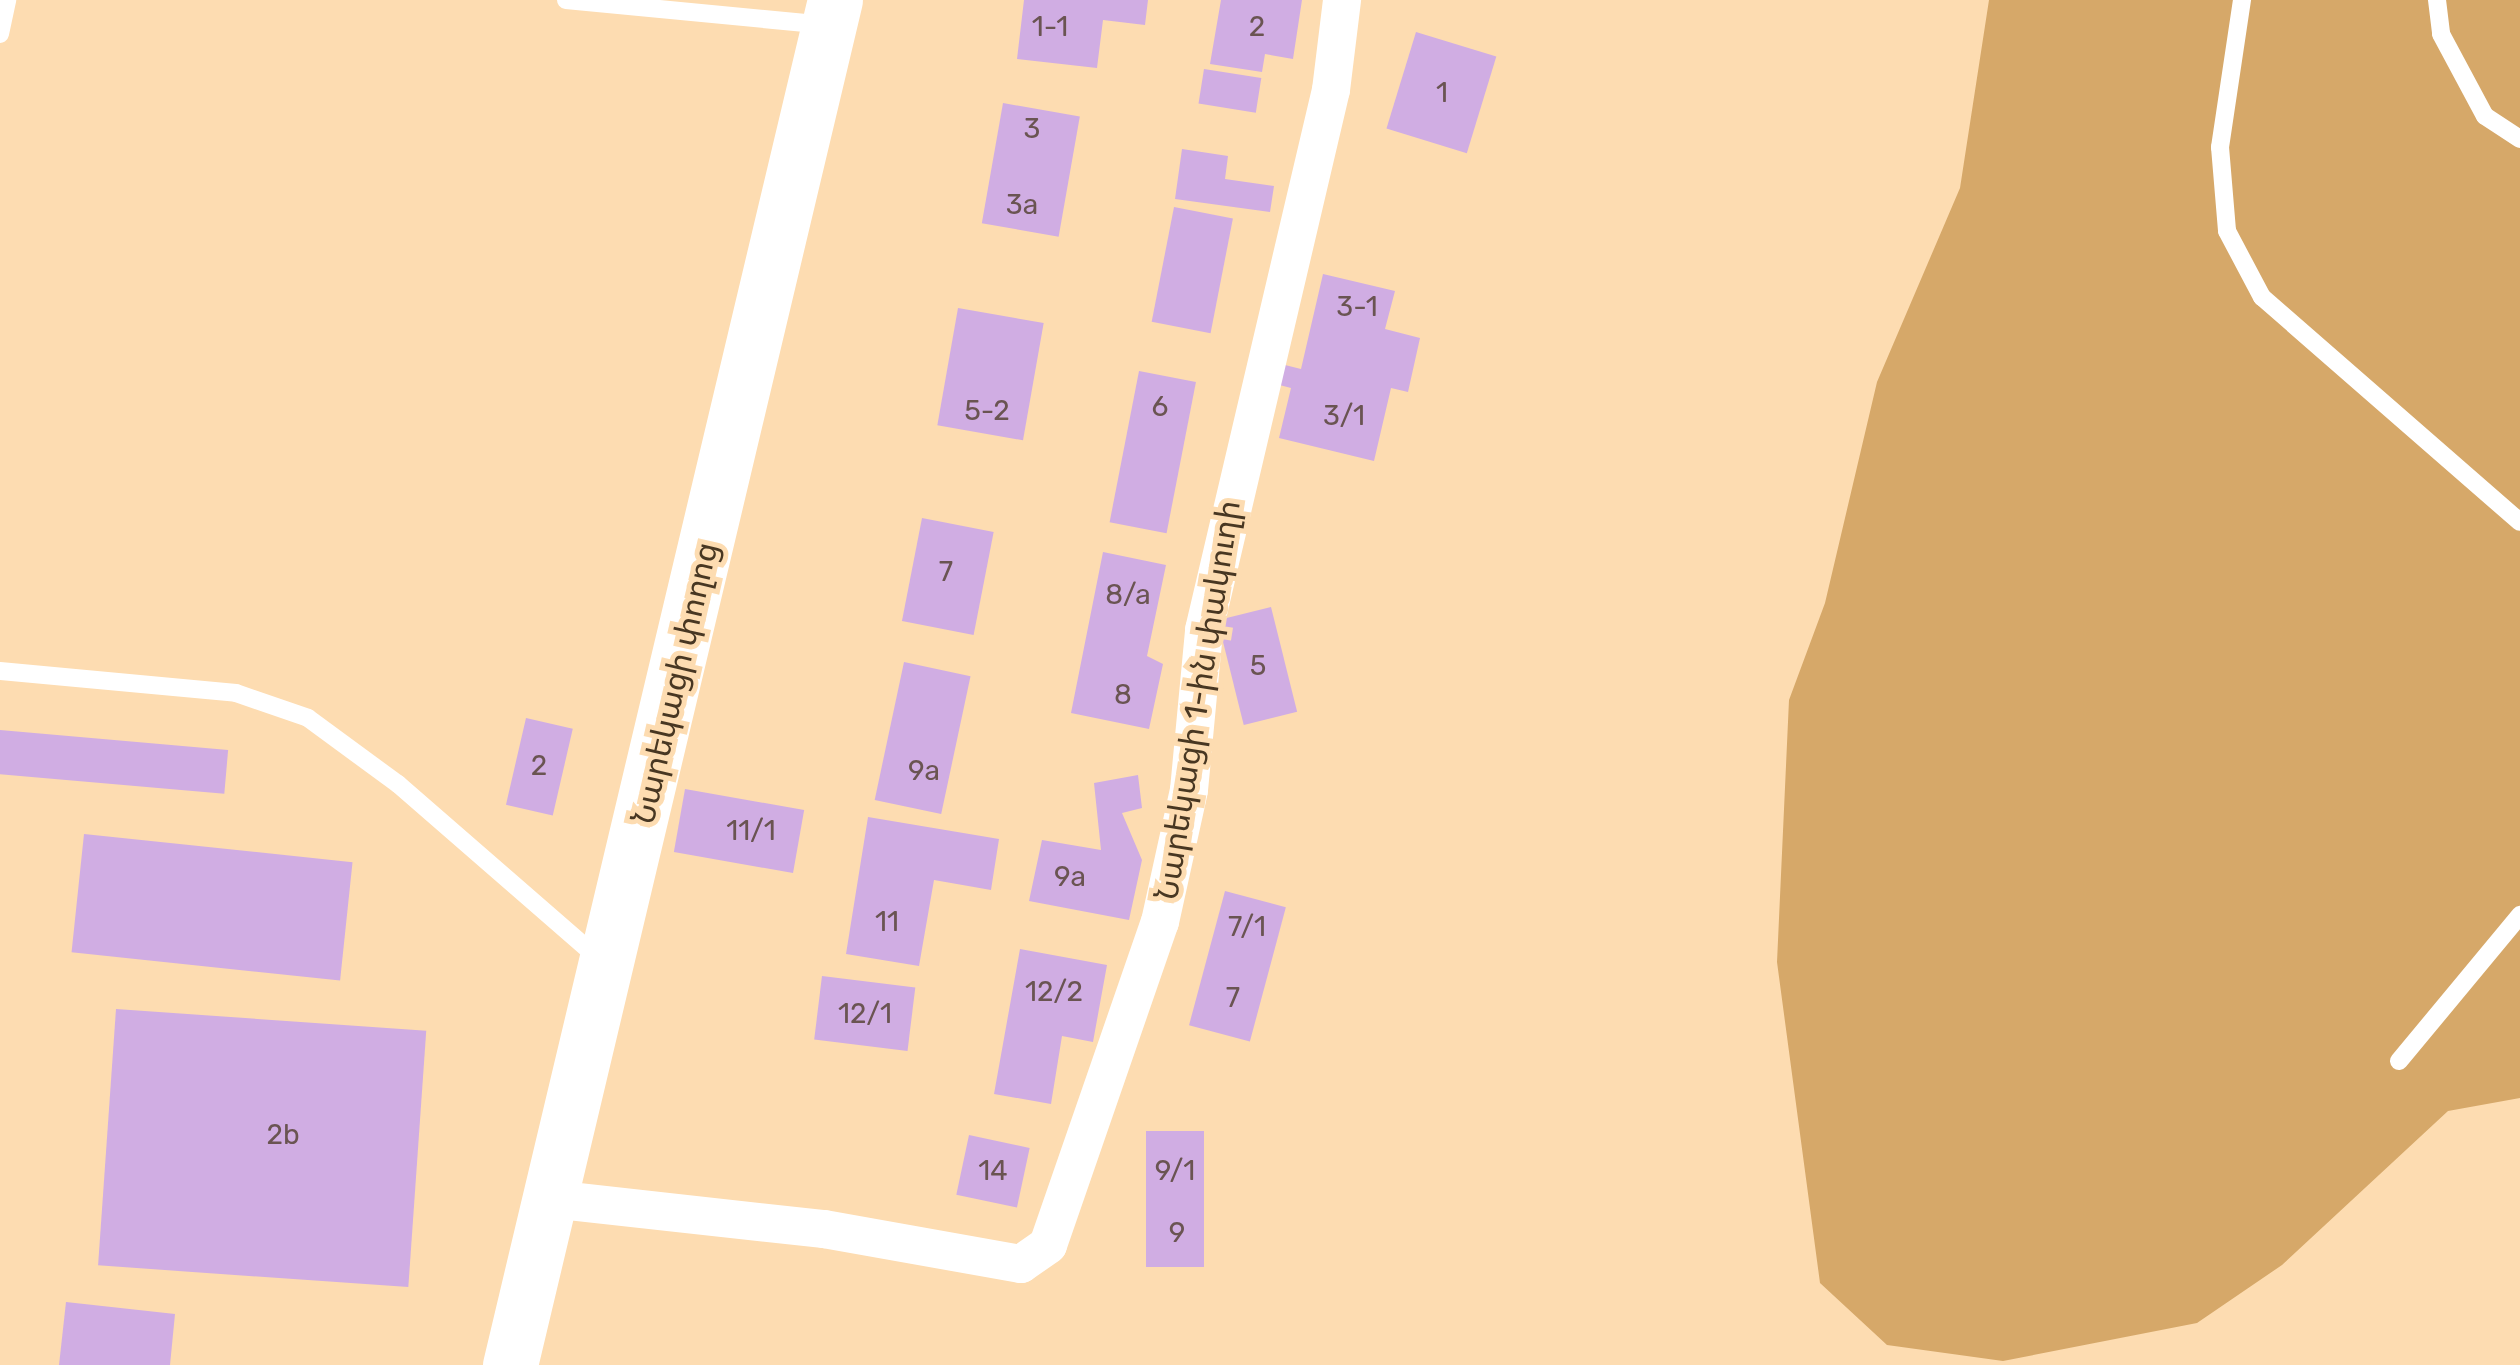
<!DOCTYPE html>
<html>
<head>
<meta charset="utf-8">
<style>
  body { margin:0 }
  #map { position:relative; width:2520px; height:1365px; overflow:hidden; background:#fddcb1; font-family:Rubik,"Noto Sans Armenian",sans-serif }
  div>[style] { position:absolute }
  .green>* { inset:0; background:#d6a869 }
  .building>* { inset:0; background:#d0ade3; transform-origin:0 0 }
  .service>* { height:18px; margin:-9px; padding:0 9px; transform-origin:9px; border-radius:9px; background:#fff }
  .minor>* { height:38px; margin:-19px; padding:0 19px; transform-origin:19px; border-radius:19px; background:#fff }
  .trunk>* { height:55px; margin:-27.5px; padding:0 27.5px; transform-origin:27.5px; border-radius:27.5px; background:#fff }
  span { translate:-50% -50%; white-space:nowrap; text-align:center; line-height:1.15; -webkit-text-stroke:10px #fddcb1; paint-order:stroke }
  .number-label { font-size:28px; color:#6a5452 }
  .number-label span { -webkit-text-stroke-width:0 }
  .street-label { font-size:32px; color:#483722 }
</style>
</head>
<body>
<div id="map">
  <div class="green">
    <div style="clip-path:polygon(1989px 0,2520px 0,2520px 1098px,2448px 1111px,2282px 1265px,2197px 1323px,2003px 1361px,1887px 1345px,1820px 1283px,1777px 962px,1789px 700px,1825px 603px,1877px 382px,1960px 188px)"></div>
  </div>
  <div class="building">
    <div style="clip-path:polygon(1024px 0,1148px 0,1145px 25px,1103px 20px,1097px 68px,1017px 59px)"></div>
    <div style="clip-path:polygon(1221px 0,1302px 0,1293px 59px,1265px 54px,1262px 72px,1210px 64px)"></div>
    <div style="left:1416px;top:32px;width:84px;height:101px;rotate:17deg"></div>
    <div style="left:1204px;top:69px;width:58px;height:35px;rotate:9deg"></div>
    <div style="left:1003px;top:103px;width:78px;height:122px;rotate:10deg"></div>
    <div style="clip-path:polygon(1182px 149px,1228px 156px,1225px 179px,1274px 186px,1270px 212px,1175px 199px)"></div>
    <div style="left:1174px;top:207px;width:60px;height:117px;rotate:11deg"></div>
    <div style="clip-path:polygon(1323px 274px,1395px 291px,1385px 329px,1420px 338px,1408px 392px,1391px 388px,1374px 461px,1279px 438px,1291px 388px,1268px 382px,1273px 362px,1301px 369px)"></div>
    <div style="left:958px;top:308px;width:87px;height:119px;rotate:10deg"></div>
    <div style="left:1139px;top:371px;width:58px;height:154px;rotate:11deg"></div>
    <div style="left:922px;top:518px;width:73px;height:105px;rotate:11deg"></div>
    <div style="clip-path:polygon(1103px 552px,1166px 565px,1147px 656px,1163px 664px,1149px 729px,1071px 713px)"></div>
    <div style="left:1271px;top:607px;width:108px;height:55px;rotate:76deg"></div>
    <div style="left:904px;top:662px;width:68px;height:141px;rotate:12deg"></div>
    <div style="left:526px;top:718px;width:48px;height:89px;rotate:13deg"></div>
    <div style="left:0;top:730px;width:229px;height:44px;rotate:5deg"></div>
    <div style="clip-path:polygon(1138px 775px,1142px 808px,1122px 813px,1142px 860px,1129px 920px,1029px 901px,1042px 840px,1101px 850px,1094px 783px)"></div>
    <div style="left:685px;top:789px;width:121px;height:64px;rotate:10deg"></div>
    <div style="clip-path:polygon(868px 817px,999px 839px,991px 890px,934px 880px,919px 966px,846px 954px)"></div>
    <div style="left:84px;top:834px;width:270px;height:119px;rotate:6deg"></div>
    <div style="left:1225px;top:891px;width:63px;height:139px;rotate:15deg"></div>
    <div style="clip-path:polygon(1020px 949px,1107px 965px,1093px 1042px,1062px 1036px,1051px 1104px,994px 1094px)"></div>
    <div style="left:822px;top:976px;width:94px;height:64px;rotate:7deg"></div>
    <div style="left:116px;top:1009px;width:311px;height:257px;rotate:4deg"></div>
    <div style="left:1146px;top:1131px;width:58px;height:136px"></div>
    <div style="left:969px;top:1135px;width:62px;height:61px;rotate:12deg"></div>
    <div style="clip-path:polygon(66px 1302px,175px 1314px,170px 1365px,59px 1365px)"></div>
  </div>
  <div class="service">
    <div style="left:566px;top:0;width:259px;rotate:5.5deg"></div>
    <div style="left:2242px;top:0;width:149px;rotate:98.5deg"></div>
    <div style="left:2220px;top:147px;width:84px;rotate:85.2deg"></div>
    <div style="left:2227px;top:231px;width:75px;rotate:62.1deg"></div>
    <div style="left:2262px;top:297px;width:342px;rotate:41.1deg"></div>
    <div style="left:2437px;top:0;width:34px;rotate:83deg"></div>
    <div style="left:2441px;top:34px;width:93px;rotate:61.8deg"></div>
    <div style="left:2485px;top:116px;width:42px;rotate:33.3deg"></div>
    <div style="left:0;top:34px;width:35px;rotate:-78deg"></div>
    <div style="left:0;top:671px;width:237px;rotate:5.3deg"></div>
    <div style="left:236px;top:693px;width:76px;rotate:19.1deg"></div>
    <div style="left:308px;top:718px;width:112px;rotate:36.3deg"></div>
    <div style="left:398px;top:784px;width:264px;rotate:41deg"></div>
    <div style="left:2399px;top:1061px;width:190px;rotate:-50.3deg"></div>
  </div>
  <div class="minor">
    <div style="left:551px;top:1199px;width:275px;rotate:6.3deg"></div>
    <div style="left:824px;top:1229px;width:200px;rotate:10.1deg"></div>
    <div style="left:1021px;top:1264px;width:33px;rotate:-35deg"></div>
    <div style="left:1048px;top:1245px;width:342px;rotate:-70.9deg"></div>
    <div style="left:1160px;top:922px;width:135px;rotate:-77.6deg"></div>
    <div style="left:1189px;top:790px;width:161px;rotate:-84.6deg"></div>
    <div style="left:1204px;top:630px;width:555px;rotate:-76.77deg"></div>
    <div style="left:1331px;top:90px;width:91px;rotate:-83deg"></div>
  </div>
  <div class="trunk">
    <div style="left:510px;top:1365px;width:1403px;rotate:-76.61deg"></div>
  </div>
  <div class="number-label">
    <span style="left:1050px;top:27px">1-1</span>
    <span style="left:1257px;top:27px">2</span>
    <span style="left:1442px;top:93px">1</span>
    <span style="left:1032px;top:129px">3</span>
    <span style="left:1022px;top:205px">3a</span>
    <span style="left:1357px;top:307px">3-1</span>
    <span style="left:1160px;top:407px">6</span>
    <span style="left:987px;top:411px">5-2</span>
    <span style="left:1344px;top:416px">3/1</span>
    <span style="left:946px;top:572px">7</span>
    <span style="left:1128px;top:595px">8/a</span>
    <span style="left:1258px;top:666px">5</span>
    <span style="left:1123px;top:695px">8</span>
    <span style="left:539px;top:766px">2</span>
    <span style="left:924px;top:771px">9a</span>
    <span style="left:751px;top:831px">11/1</span>
    <span style="left:1070px;top:877px">9a</span>
    <span style="left:887px;top:922px">11</span>
    <span style="left:1247px;top:927px">7/1</span>
    <span style="left:1054px;top:992px">12/2</span>
    <span style="left:1233px;top:998px">7</span>
    <span style="left:865px;top:1014px">12/1</span>
    <span style="left:283px;top:1135px">2b</span>
    <span style="left:993px;top:1171px">14</span>
    <span style="left:1175px;top:1171px">9/1</span>
    <span style="left:1177px;top:1233px">9</span>
  </div>
  <div class="street-label">
    <span style="left:675px;top:683px;rotate:-77deg">Նարեկացի փողոց</span>
    <span style="left:1198px;top:700px;rotate:-81deg">Նարեկացի 1-ին փակուղի</span>
  </div>
</div>
</body>
</html>
